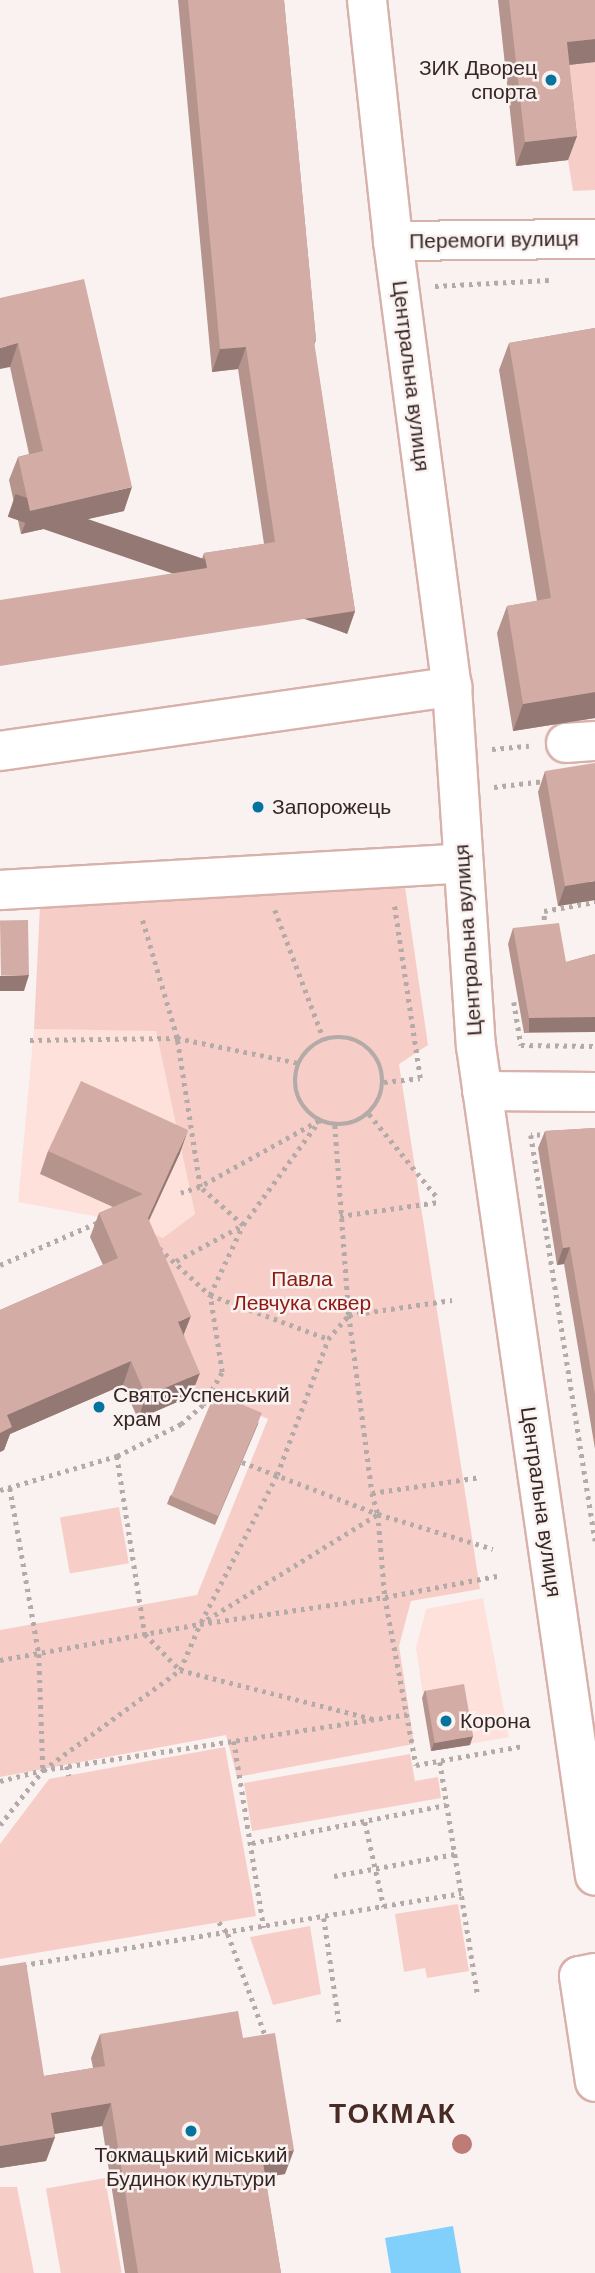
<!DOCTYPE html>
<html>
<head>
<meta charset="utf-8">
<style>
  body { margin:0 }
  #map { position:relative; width:595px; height:2273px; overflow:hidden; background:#faf2f0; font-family:Arial,sans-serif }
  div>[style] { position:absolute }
  .built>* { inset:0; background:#ffe1dc }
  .green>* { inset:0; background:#f7cec7; transform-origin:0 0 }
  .water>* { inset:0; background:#81d0fb }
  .path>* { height:4.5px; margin-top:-2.25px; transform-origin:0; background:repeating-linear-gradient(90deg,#b4aaa8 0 3.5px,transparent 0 8.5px) }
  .path>.ring { margin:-2.25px; padding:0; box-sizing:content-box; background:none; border:4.5px solid #b4aaa8; border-radius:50% }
  .roads { filter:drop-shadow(2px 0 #d8b1aa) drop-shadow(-2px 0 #d8b1aa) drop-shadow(0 2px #d8b1aa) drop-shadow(0 -2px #d8b1aa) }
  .minor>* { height:38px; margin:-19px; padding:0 19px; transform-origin:19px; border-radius:19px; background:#fff }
  .trees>* { width:20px; height:20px; margin:-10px; border-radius:50%; background:#bf7b75 }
  .wall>* { inset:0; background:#b5948e }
  .shaded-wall>* { inset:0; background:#937874; transform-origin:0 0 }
  .building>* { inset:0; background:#d2aca5; transform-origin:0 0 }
  .dots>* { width:19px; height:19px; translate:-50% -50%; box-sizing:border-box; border:4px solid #faf2f0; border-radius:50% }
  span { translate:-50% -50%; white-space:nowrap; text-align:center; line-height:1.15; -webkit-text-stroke:5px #faf2f0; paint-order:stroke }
  .poi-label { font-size:21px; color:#362725 }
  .right { translate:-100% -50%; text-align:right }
  .left { translate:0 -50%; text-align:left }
  .street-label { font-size:21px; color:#362725 }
  .park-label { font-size:21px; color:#8f1a11 }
  .district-label { font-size:28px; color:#492b26; font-weight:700; letter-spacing:2px }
</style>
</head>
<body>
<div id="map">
  <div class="built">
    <div style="clip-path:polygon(34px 1029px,156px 1030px,195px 1214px,164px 1239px,126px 1222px,18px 1202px)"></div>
    <div style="clip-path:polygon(483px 1598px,509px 1737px,431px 1751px,416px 1648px,426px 1609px)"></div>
  </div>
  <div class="green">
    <div style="clip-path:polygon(498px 0,595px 0,595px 190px,573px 191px,568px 160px,516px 166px)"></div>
    <div style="clip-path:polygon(405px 887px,428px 1045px,399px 1064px,480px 1589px,411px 1601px,399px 1646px,414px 1744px,237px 1777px,226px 1735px,0 1777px,0 1630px,197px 1595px,268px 1419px,207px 1392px,189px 1398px,126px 1222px,163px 1238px,195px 1214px,156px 1031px,34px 1029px,40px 905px)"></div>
    <div style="left:119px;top:1507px;width:57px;height:60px;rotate:80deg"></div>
    <div style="clip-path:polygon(225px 1747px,256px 1916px,0 1959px,0 1844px,49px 1779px)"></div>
    <div style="clip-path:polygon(410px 1754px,415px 1781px,438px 1777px,441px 1798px,252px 1831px,244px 1783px)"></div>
    <div style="clip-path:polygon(458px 1904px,469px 1971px,427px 1978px,425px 1968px,404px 1972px,395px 1914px)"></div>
    <div style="clip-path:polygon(310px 1926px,321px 1994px,273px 2005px,250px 1937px)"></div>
    <div style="left:105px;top:2178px;width:96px;height:60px;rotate:80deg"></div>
    <div style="clip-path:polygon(0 2187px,17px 2187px,34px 2273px,0 2273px)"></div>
  </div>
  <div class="water">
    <div style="clip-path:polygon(453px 2226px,461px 2273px,391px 2273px,385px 2238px)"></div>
  </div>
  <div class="path">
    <div style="left:435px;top:286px;width:114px;rotate:-3deg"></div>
    <div style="left:492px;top:749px;width:37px;rotate:-5deg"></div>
    <div style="left:494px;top:787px;width:51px;rotate:-6.7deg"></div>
    <div style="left:275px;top:910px;width:139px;rotate:69.3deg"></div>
    <div style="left:544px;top:928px;width:17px;rotate:-90deg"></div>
    <div style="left:544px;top:911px;width:52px;rotate:-10deg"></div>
    <div style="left:514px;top:1002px;width:44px;rotate:80.8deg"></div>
    <div style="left:521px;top:1045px;width:74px;rotate:0.8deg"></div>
    <div class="ring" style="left:295px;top:1037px;width:83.5px;height:83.5px"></div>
    <div style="left:30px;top:1040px;width:147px;rotate:-0.8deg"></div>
    <div style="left:177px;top:1038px;width:125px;rotate:11.6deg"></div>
    <div style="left:384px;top:1082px;width:36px;rotate:-6deg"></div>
    <div style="left:420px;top:1078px;width:176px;rotate:-98.5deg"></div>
    <div style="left:369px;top:1114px;width:107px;rotate:50.7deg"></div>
    <div style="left:335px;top:1125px;width:191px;rotate:85.8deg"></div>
    <div style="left:349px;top:1315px;width:179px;rotate:82.6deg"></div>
    <div style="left:372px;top:1493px;width:22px;rotate:74deg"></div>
    <div style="left:378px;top:1514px;width:83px;rotate:85.2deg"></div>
    <div style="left:385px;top:1597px;width:171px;rotate:79.5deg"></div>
    <div style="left:416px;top:1765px;width:109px;rotate:-10.1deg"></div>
    <div style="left:549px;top:1135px;width:18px;rotate:180deg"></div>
    <div style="left:531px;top:1135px;width:411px;rotate:81deg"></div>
    <div style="left:340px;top:1216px;width:100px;rotate:-8deg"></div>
    <div style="left:159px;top:1248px;width:69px;rotate:42.7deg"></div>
    <div style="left:210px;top:1295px;width:126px;rotate:20.4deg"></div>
    <div style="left:328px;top:1339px;width:32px;rotate:-49deg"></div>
    <div style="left:349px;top:1315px;width:104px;rotate:-8.3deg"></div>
    <div style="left:176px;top:1261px;width:76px;rotate:-28.2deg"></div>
    <div style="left:243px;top:1225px;width:129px;rotate:-53.8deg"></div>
    <div style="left:319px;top:1121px;width:136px;rotate:151deg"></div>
    <div style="left:200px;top:1187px;width:20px;rotate:162deg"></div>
    <div style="left:0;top:1265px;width:108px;rotate:-23.5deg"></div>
    <div style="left:117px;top:1456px;width:180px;rotate:81.1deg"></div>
    <div style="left:145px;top:1634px;width:50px;rotate:45.8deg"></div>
    <div style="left:180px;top:1670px;width:199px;rotate:14.2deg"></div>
    <div style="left:242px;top:1462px;width:146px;rotate:20.9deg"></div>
    <div style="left:378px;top:1514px;width:120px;rotate:16.9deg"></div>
    <div style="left:10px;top:1488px;width:169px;rotate:80.1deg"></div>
    <div style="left:39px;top:1654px;width:116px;rotate:88deg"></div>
    <div style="left:0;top:1490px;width:122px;rotate:-16.2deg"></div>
    <div style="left:117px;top:1456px;width:72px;rotate:-26.6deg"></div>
    <div style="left:181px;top:1424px;width:29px;rotate:-41deg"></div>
    <div style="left:203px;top:1405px;width:38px;rotate:-60deg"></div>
    <div style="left:222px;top:1372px;width:78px;rotate:-98.9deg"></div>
    <div style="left:210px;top:1295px;width:77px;rotate:-64.8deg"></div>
    <div style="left:243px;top:1225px;width:57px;rotate:-138.5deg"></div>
    <div style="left:200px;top:1187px;width:151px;rotate:-98.8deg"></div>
    <div style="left:177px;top:1038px;width:124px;rotate:-106.4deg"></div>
    <div style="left:372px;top:1493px;width:110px;rotate:-8.4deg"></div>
    <div style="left:201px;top:1622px;width:165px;rotate:-62.7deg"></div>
    <div style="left:277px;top:1475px;width:145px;rotate:-69.4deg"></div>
    <div style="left:0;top:1660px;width:203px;rotate:-10.2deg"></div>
    <div style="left:200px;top:1624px;width:187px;rotate:-8.3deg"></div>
    <div style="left:385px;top:1597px;width:114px;rotate:-10.6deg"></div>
    <div style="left:234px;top:1741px;width:189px;rotate:80.9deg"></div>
    <div style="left:440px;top:1762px;width:237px;rotate:80.8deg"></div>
    <div style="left:67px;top:1766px;width:10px;rotate:79deg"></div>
    <div style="left:0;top:1781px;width:44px;rotate:-14.3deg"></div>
    <div style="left:43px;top:1770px;width:368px;rotate:-8.7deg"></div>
    <div style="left:365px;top:1822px;width:87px;rotate:77.4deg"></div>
    <div style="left:0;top:1825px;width:70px;rotate:-52deg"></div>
    <div style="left:43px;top:1770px;width:170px;rotate:-36.1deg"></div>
    <div style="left:180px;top:1670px;width:50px;rotate:-66.5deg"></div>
    <div style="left:200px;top:1624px;width:209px;rotate:-31.7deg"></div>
    <div style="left:252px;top:1843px;width:198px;rotate:-11.1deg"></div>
    <div style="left:334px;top:1876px;width:123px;rotate:-10.3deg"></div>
    <div style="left:324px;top:1918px;width:105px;rotate:81.8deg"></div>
    <div style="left:219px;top:1922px;width:15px;rotate:53deg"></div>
    <div style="left:228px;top:1934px;width:113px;rotate:69.8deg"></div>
    <div style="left:23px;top:1965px;width:444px;rotate:-9.3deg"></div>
  </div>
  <div class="roads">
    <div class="minor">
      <div style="left:367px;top:0;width:242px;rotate:83.8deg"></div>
      <div style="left:393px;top:241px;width:450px;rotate:82.5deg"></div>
      <div style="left:452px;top:687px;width:360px;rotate:86.2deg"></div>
      <div style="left:476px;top:1046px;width:838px;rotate:81.84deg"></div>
      <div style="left:393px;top:241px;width:202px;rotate:-0.6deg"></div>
      <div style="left:566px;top:743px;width:29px;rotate:-4deg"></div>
      <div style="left:0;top:751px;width:457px;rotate:-8.1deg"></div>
      <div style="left:0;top:890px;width:464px;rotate:-3.3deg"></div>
      <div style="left:482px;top:1091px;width:113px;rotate:0.5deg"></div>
      <div style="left:595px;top:1973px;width:16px;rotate:169deg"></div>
      <div style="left:579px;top:1976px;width:107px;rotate:81.4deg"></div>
    </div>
  </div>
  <div class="trees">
    <div style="left:462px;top:2144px"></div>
  </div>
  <div class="wall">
    <div style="clip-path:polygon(178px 0,284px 0,316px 340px,314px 345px,355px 611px,347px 634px,198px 570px,204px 553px,264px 544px,238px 369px,212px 372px)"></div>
    <div style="clip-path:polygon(498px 0,595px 0,595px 62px,569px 65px,577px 136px,568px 160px,516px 166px)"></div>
    <div style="clip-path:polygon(0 298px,124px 511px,21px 534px,9px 480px,18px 457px,29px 454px,10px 367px)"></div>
    <div style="clip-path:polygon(595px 328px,595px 718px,513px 731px,497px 633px,507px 606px,537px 601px,499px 370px,509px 343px)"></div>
    <div style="clip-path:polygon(545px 771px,595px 900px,558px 906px,538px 792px)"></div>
    <div style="clip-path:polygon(513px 928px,566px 962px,595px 954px,595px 1032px,524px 1033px,508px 944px)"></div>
    <div style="clip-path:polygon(595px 1128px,595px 1449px,564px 1264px,557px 1265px,538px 1148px,545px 1131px)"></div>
    <div style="clip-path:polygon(48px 1151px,180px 1153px,149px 1221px,184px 1335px,191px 1396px,138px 1419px,123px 1385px,10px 1434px,4px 1450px,0 1452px,0 1310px,103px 1265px,90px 1237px,99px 1213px,113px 1207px,40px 1174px)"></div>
    <div style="clip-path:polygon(259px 1422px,215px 1525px,167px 1504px,170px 1496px)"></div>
    <div style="clip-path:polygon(425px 1690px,470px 1745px,431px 1751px,422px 1698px)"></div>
    <div style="clip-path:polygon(0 1966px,44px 2076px,93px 2068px,91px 2058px,100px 2034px,243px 2038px,285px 2174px,265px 2177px,281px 2273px,125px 2273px,102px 2126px,54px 2134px,55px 2137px,46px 2161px,0 2168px)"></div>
  </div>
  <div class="shaded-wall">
    <div style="clip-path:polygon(595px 39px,595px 62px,558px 66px,567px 42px)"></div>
    <div style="clip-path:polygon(577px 136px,568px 160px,516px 166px,525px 142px)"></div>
    <div style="clip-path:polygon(18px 343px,10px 367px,0 369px,0 348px)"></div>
    <div style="clip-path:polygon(246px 347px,238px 369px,212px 372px,220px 349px)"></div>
    <div style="clip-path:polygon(132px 487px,124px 511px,21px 534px,30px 511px)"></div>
    <div style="left:355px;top:611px;width:24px;height:359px;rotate:109deg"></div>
    <div style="clip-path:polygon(595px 692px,595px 718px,513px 731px,523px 704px)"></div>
    <div style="clip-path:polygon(595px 881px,595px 900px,558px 906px,565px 886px)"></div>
    <div style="clip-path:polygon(29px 975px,24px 991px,0 991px,0 976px)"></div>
    <div style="left:595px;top:1017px;width:15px;height:66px;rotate:90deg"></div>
    <div style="clip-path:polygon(188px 1130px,180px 1153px,139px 1241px,148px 1218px)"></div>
    <div style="clip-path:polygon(570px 1247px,564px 1264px,557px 1265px,563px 1248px)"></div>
    <div style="clip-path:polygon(191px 1316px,182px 1339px,178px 1322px)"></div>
    <div style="clip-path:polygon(131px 1361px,123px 1385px,10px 1434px,4px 1450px,0 1452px,0 1433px,7px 1415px)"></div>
    <div style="clip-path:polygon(200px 1373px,191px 1396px,138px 1419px,146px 1396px)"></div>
    <div style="clip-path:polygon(473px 1736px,470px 1745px,431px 1751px,434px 1743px)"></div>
    <div style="clip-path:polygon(111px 2103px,102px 2126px,42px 2136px,51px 2113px)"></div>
    <div style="clip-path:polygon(55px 2137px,46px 2161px,0 2168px,0 2146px)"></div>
    <div style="clip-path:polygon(294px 2150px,285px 2174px,253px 2179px,262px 2156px)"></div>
  </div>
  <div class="building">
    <div style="clip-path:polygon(188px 0,284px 0,316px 340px,314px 341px,355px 611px,0 666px,0 600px,207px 568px,204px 553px,275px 542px,246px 347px,220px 349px)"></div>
    <div style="clip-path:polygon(509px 0,595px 0,595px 39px,567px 42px,577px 136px,525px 142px)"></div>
    <div style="clip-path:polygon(84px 279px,132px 487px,30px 511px,18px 457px,43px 451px,18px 343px,0 348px,0 298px)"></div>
    <div style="clip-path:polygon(595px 328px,595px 692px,523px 704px,507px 606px,551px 598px,509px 343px)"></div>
    <div style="clip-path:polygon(595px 763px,595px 881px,565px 886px,545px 771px)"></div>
    <div style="left:28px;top:920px;width:55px;height:28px;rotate:89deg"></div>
    <div style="clip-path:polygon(559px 923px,566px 962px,595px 954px,595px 1017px,529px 1018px,513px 928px)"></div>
    <div style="clip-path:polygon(81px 1081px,188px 1130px,148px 1218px,191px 1316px,178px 1322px,200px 1373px,146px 1396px,131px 1361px,7px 1415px,12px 1427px,0 1433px,0 1310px,118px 1258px,99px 1213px,143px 1194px,48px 1151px)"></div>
    <div style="clip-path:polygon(595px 1128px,595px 1395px,570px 1247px,563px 1248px,545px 1131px)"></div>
    <div style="left:215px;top:1393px;width:51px;height:112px;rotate:23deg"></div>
    <div style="left:464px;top:1684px;width:53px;height:39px;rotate:80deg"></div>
    <div style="clip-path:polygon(26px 1962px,44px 2076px,105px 2066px,100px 2034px,238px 2011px,243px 2038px,275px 2033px,294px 2150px,262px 2156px,281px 2273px,138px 2273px,111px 2103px,51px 2113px,55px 2137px,0 2146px,0 1966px)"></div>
  </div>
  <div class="dots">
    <div style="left:551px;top:80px;background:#04749f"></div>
    <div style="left:258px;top:807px;background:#04749f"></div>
    <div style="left:99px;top:1407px;background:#04749f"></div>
    <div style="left:446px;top:1721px;background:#04749f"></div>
    <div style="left:191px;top:2131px;background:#04749f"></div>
  </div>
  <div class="poi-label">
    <span class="right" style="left:537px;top:80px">ЗИК Дворец<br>спорта</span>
    <span class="left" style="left:272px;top:807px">Запорожець</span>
    <span class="left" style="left:113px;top:1407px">Свято-Успенський<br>храм</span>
    <span class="left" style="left:460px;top:1721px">Корона</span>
    <span style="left:191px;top:2167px">Токмацький міський<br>Будинок культури</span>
  </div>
  <div class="street-label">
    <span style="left:494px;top:240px;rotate:-1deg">Перемоги вулиця</span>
    <span style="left:411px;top:376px;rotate:83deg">Центральна вулиця</span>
    <span style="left:468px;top:940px;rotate:-94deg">Центральна вулиця</span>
    <span style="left:541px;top:1502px;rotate:82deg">Центральна вулиця</span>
  </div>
  <div class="park-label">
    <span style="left:302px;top:1291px">Павла<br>Левчука сквер</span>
  </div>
  <div class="district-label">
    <span style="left:393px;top:2114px">ТОКМАК</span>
  </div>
</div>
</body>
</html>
